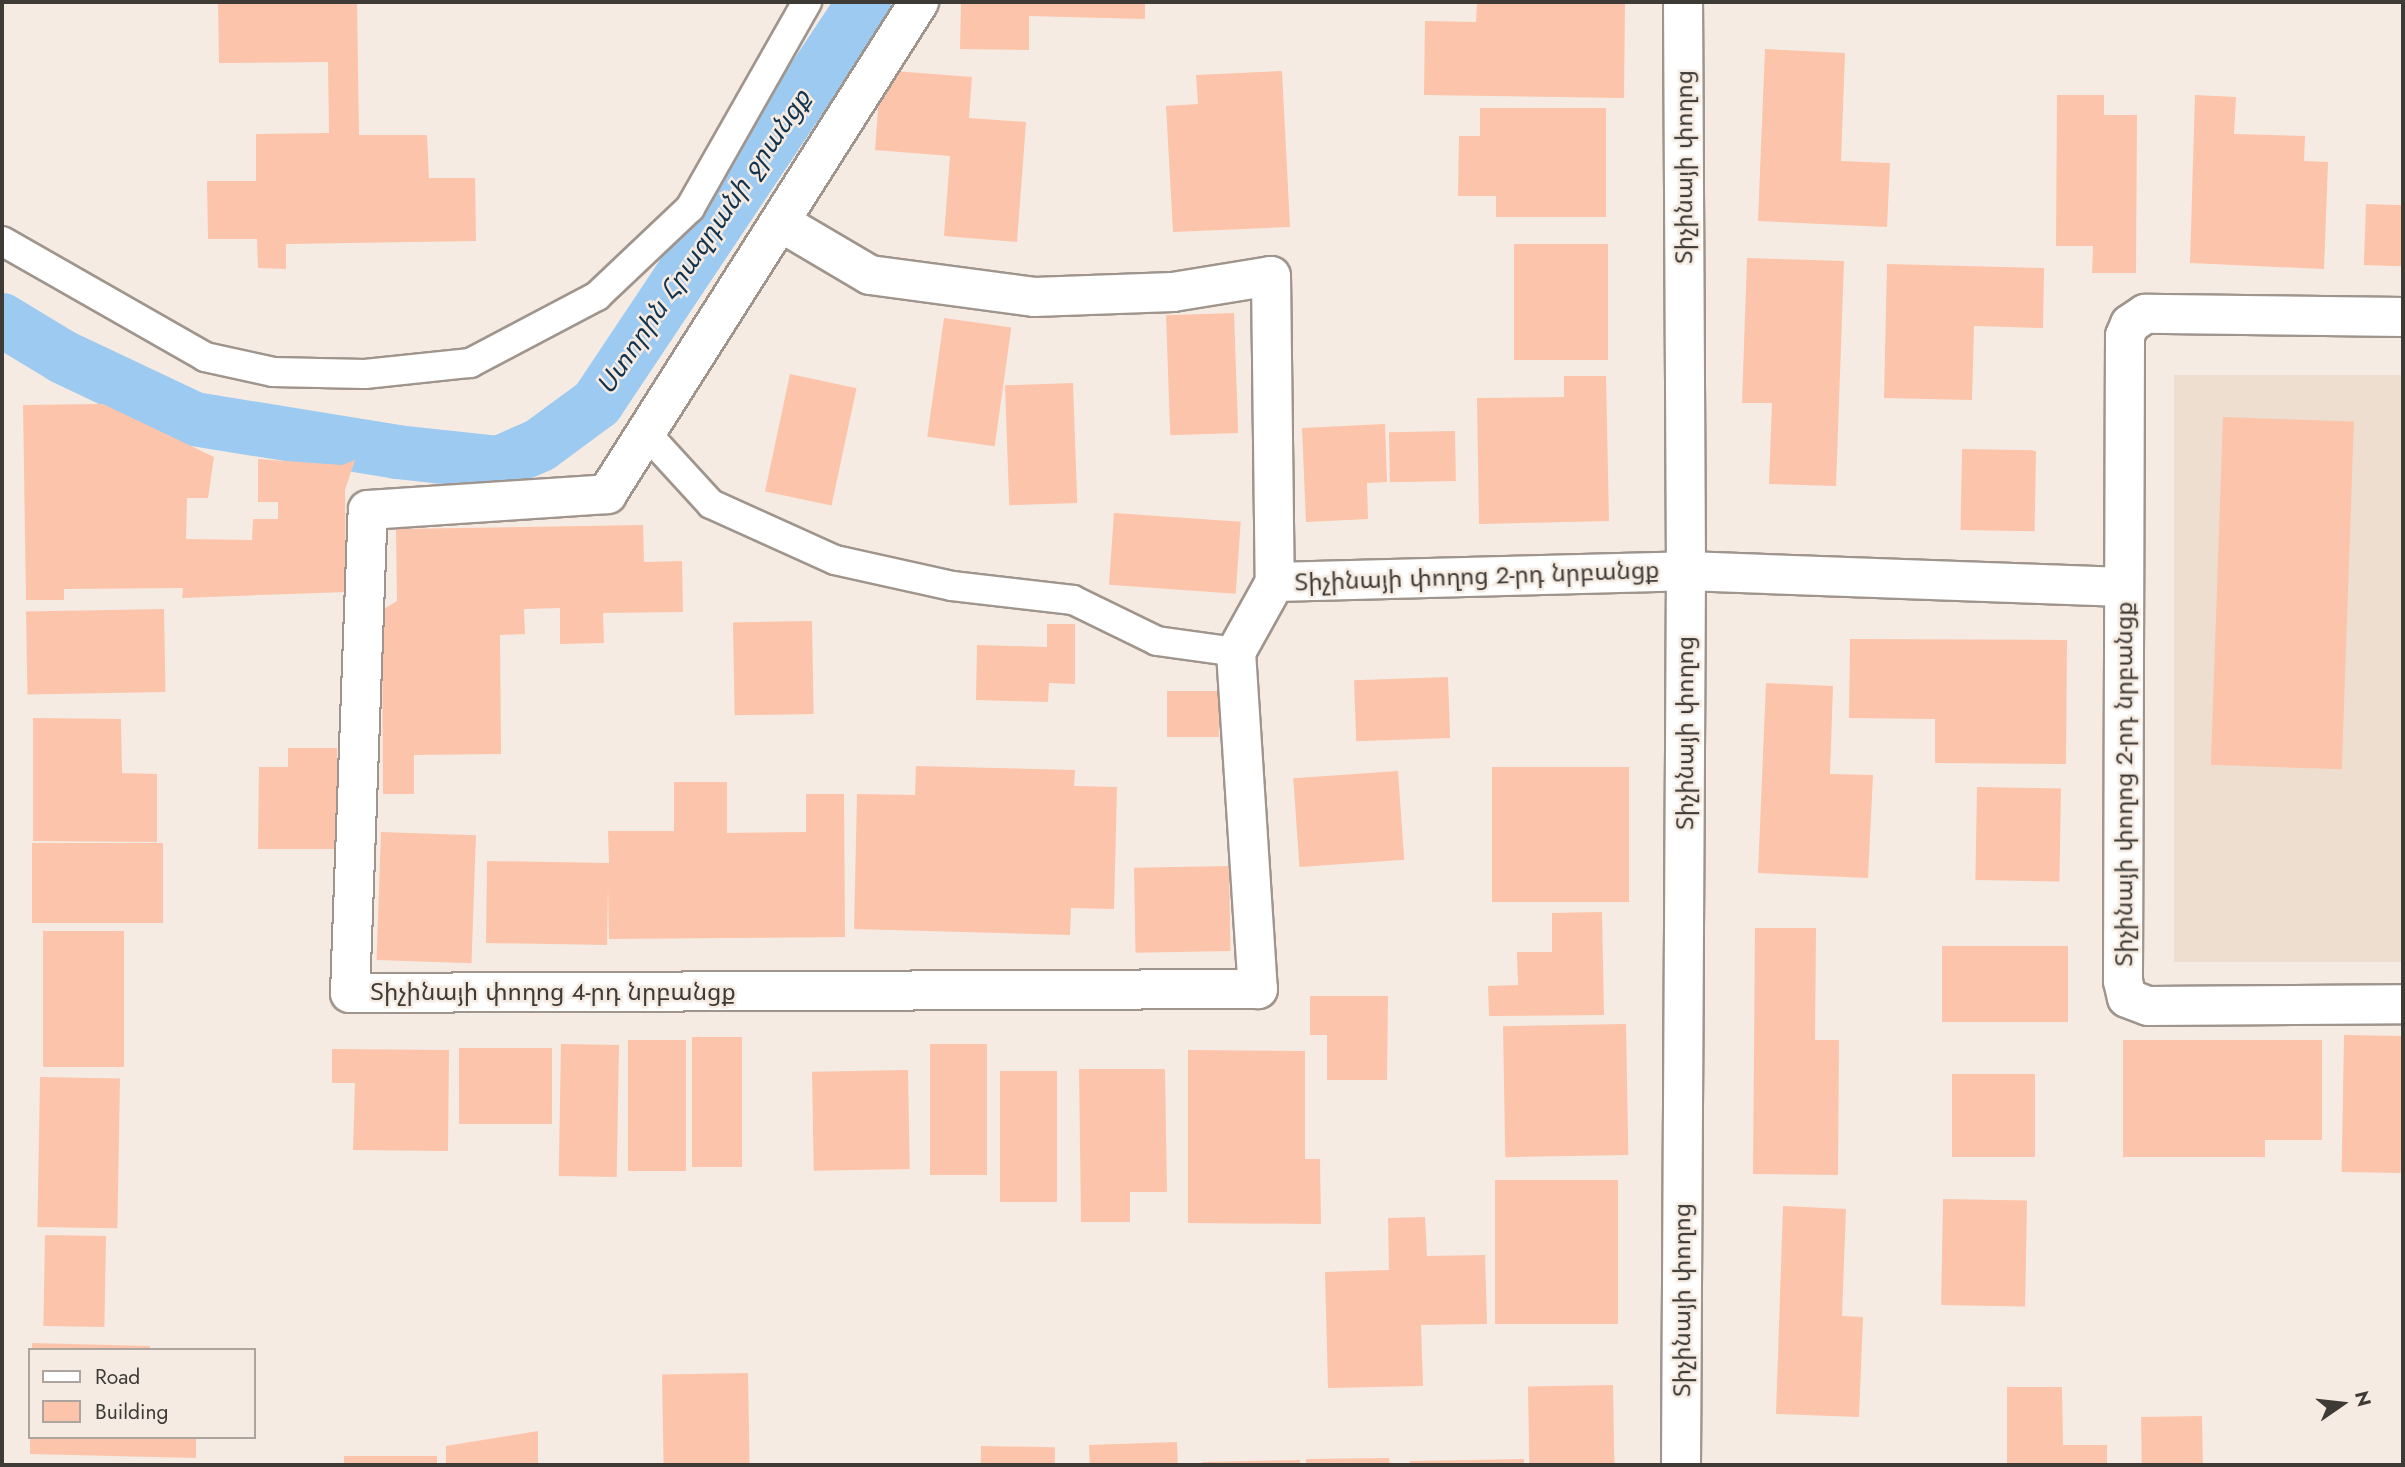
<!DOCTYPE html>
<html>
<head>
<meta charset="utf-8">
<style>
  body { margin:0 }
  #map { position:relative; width:2405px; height:1467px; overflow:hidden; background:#f5ebe2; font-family:Jost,"Noto Sans Armenian",sans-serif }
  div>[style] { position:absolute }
  .built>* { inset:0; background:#eeded0; transform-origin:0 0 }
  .canal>* { height:54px; margin:-27px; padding:0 27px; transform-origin:27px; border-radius:27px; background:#9dcaf1 }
  .building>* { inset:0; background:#fcc4aa; transform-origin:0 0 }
  .roads { filter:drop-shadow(2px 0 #9f958d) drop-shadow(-2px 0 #9f958d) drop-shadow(0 2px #9f958d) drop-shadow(0 -2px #9f958d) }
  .lane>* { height:28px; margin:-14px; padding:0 14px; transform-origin:14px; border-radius:14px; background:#fff }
  .street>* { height:38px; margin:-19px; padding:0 19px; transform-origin:19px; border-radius:19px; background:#fff }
  .secondary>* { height:38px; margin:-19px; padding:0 19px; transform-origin:19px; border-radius:19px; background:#fff }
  span { translate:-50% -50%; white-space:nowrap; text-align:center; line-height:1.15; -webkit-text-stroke:5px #f5ebe2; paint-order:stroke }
  .street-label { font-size:24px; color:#3e3a36 }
  .water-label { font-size:26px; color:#12334d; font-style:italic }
  .frame { position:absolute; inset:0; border:4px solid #3e3a36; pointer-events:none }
  .legend { position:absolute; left:28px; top:1348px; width:228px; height:91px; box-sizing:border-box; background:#f5ebe2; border:2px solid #aca49d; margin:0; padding:9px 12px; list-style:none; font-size:21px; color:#3e3a36 }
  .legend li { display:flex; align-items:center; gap:14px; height:35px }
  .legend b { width:35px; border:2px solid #aca49d }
  .north { position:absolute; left:2307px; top:1369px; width:70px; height:70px; -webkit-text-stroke:5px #f5ebe2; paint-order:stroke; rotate:76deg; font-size:19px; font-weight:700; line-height:28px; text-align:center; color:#3e3a36 }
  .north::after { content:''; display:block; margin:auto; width:24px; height:32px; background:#3e3a36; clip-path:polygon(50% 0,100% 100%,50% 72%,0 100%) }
</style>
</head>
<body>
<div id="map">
  <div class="built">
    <div style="left:2174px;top:375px;width:229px;height:587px"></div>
  </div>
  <div class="canal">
    <div style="left:2px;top:320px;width:71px;rotate:31.2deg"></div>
    <div style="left:63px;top:357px;width:145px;rotate:25.3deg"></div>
    <div style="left:194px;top:419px;width:206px;rotate:9.2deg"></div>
    <div style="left:397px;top:452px;width:103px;rotate:6.2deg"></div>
    <div style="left:499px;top:463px;width:45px;rotate:-23.7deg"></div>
    <div style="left:540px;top:445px;width:71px;rotate:-36.4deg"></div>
    <div style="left:597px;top:403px;width:482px;rotate:-56.3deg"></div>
  </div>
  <div class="building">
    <div style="clip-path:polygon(218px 2px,357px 2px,359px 135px,427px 135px,429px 178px,475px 178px,476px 241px,286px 244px,286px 269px,258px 268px,257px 239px,208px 239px,207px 181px,256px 181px,256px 134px,329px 133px,328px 62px,219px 63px)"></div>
    <div style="clip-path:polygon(961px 2px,1145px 2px,1145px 19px,1029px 16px,1029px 50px,960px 49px)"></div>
    <div style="clip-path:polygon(1477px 2px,1625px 2px,1624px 98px,1424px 95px,1425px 21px,1476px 22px)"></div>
    <div style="clip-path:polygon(1765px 49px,1845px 53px,1841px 161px,1890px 163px,1887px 227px,1758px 221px)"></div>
    <div style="clip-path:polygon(881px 70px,972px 77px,969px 118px,1026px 122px,1017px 242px,944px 236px,950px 156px,875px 150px)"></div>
    <div style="clip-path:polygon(1282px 71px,1290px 227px,1173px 232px,1166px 106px,1198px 104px,1196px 75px)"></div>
    <div style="clip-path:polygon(2057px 95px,2104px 95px,2104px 115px,2137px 115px,2136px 273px,2092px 273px,2093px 246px,2056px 246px)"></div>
    <div style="clip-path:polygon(2195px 95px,2236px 97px,2234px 134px,2305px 136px,2304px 161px,2328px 162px,2324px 269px,2190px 263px)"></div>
    <div style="clip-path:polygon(1480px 108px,1606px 108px,1606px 217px,1496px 217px,1496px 196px,1458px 196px,1459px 136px,1480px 136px)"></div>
    <div style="left:2366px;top:204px;width:37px;height:61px;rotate:2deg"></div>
    <div style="left:1608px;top:244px;width:116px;height:94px;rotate:90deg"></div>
    <div style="clip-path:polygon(1747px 258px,1844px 261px,1836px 486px,1769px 484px,1772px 403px,1742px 403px)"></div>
    <div style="clip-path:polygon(1887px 264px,2044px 268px,2043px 328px,1974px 326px,1972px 400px,1884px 398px)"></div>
    <div style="left:1234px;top:313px;width:120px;height:68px;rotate:88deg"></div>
    <div style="left:944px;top:318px;width:68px;height:120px;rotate:8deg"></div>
    <div style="left:790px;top:374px;width:68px;height:120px;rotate:12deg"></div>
    <div style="clip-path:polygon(1564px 376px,1606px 376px,1609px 521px,1479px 524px,1477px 398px,1564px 397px)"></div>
    <div style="left:1073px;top:383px;width:120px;height:68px;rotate:88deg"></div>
    <div style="clip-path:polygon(103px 404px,214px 457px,208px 498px,187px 498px,186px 539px,252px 540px,253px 519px,278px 519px,278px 502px,258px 502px,258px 459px,342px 465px,355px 460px,345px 490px,346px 592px,182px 598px,183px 588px,64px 589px,64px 600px,26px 600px,23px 405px)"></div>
    <div style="left:2223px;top:417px;width:131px;height:348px;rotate:2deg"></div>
    <div style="clip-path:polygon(1385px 424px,1387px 482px,1367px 483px,1368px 519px,1306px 522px,1302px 428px)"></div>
    <div style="left:1455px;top:431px;width:50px;height:66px;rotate:89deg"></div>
    <div style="left:1962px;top:449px;width:74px;height:81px;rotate:1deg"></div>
    <div style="left:1114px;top:513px;width:127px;height:72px;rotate:4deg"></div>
    <div style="clip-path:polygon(643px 525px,644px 562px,682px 561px,683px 612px,603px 613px,604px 643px,560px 644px,560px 608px,524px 609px,525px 634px,500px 635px,501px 754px,414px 755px,414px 794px,383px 794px,382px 610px,397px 601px,396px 529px)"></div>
    <div style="left:164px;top:609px;width:83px;height:138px;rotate:89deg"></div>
    <div style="left:812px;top:621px;width:93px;height:79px;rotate:89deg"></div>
    <div style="clip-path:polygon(1047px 624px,1075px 624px,1075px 684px,1049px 683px,1048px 702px,976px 700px,977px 645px,1047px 647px)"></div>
    <div style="clip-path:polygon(1850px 639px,2067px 640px,2066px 764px,1935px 763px,1935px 719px,1849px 718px)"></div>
    <div style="left:1448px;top:677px;width:61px;height:94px;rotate:88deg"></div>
    <div style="clip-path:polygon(1766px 683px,1833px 686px,1830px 774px,1873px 775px,1868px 878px,1758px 873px)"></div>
    <div style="left:1167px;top:691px;width:52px;height:46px"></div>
    <div style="clip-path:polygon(33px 718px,121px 719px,122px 773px,157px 774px,157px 842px,33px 841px)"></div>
    <div style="clip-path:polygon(288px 748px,337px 748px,337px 849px,258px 849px,259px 767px,288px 767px)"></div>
    <div style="clip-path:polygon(916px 766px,1075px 770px,1074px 786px,1117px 787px,1114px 909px,1071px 908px,1070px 935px,854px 929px,857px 794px,915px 795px)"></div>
    <div style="left:1629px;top:767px;width:135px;height:137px;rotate:90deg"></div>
    <div style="left:1398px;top:771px;width:89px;height:105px;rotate:86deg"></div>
    <div style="clip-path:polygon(674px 782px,727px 782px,727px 833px,806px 832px,806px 794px,844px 794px,845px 937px,609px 939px,608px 888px,607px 945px,486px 943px,487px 861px,609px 863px,608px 831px,674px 831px)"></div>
    <div style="left:1977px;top:787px;width:84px;height:93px;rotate:1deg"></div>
    <div style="left:381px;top:832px;width:95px;height:128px;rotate:2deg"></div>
    <div style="left:32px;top:843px;width:131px;height:80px"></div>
    <div style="left:1229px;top:866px;width:85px;height:95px;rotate:89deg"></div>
    <div style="clip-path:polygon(1602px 912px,1604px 1015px,1489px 1016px,1488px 986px,1518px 985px,1517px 952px,1552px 952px,1552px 913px)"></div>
    <div style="clip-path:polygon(1755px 928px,1816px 928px,1815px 1040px,1839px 1040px,1838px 1175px,1753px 1174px)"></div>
    <div style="left:43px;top:931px;width:81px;height:136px"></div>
    <div style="left:1942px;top:946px;width:126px;height:76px"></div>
    <div style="clip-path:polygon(1310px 996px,1388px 996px,1387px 1080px,1327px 1080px,1327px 1035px,1310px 1035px)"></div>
    <div style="left:1626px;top:1024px;width:131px;height:123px;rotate:89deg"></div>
    <div style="left:2344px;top:1035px;width:59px;height:137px;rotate:1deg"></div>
    <div style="left:742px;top:1037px;width:130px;height:50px;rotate:90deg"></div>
    <div style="left:628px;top:1040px;width:58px;height:131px"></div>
    <div style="clip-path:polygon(2123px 1040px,2322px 1040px,2322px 1140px,2265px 1140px,2265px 1157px,2123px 1157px)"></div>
    <div style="left:561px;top:1044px;width:58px;height:132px;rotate:1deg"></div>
    <div style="left:930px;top:1044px;width:57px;height:131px"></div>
    <div style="left:459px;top:1048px;width:93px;height:76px"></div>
    <div style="clip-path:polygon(332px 1049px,449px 1050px,448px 1151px,353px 1150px,355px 1083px,332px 1083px)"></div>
    <div style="clip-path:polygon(1188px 1050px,1305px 1051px,1305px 1159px,1320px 1159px,1321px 1224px,1188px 1223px)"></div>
    <div style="clip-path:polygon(1079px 1069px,1165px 1069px,1167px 1192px,1130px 1192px,1130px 1222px,1081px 1222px)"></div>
    <div style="left:908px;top:1070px;width:99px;height:96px;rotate:89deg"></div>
    <div style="left:1000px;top:1071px;width:57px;height:131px"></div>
    <div style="left:1952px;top:1074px;width:83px;height:83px"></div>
    <div style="left:40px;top:1077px;width:80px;height:150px;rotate:1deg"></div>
    <div style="left:1495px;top:1180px;width:123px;height:144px"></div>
    <div style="left:1943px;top:1199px;width:84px;height:106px;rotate:1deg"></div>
    <div style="clip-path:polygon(1783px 1206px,1846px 1209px,1842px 1316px,1863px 1317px,1859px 1417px,1776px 1414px)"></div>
    <div style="clip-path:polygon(1425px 1217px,1427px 1256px,1485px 1255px,1487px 1324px,1421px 1325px,1423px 1386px,1328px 1388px,1325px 1272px,1389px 1270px,1388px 1218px)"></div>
    <div style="left:45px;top:1235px;width:61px;height:91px;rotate:1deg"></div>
    <div style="clip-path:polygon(32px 1343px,150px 1346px,150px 1350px,32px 1350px)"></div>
    <div style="left:748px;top:1373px;width:92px;height:86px;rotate:89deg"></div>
    <div style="left:1613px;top:1385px;width:80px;height:85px;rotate:89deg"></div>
    <div style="clip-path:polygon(2007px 1387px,2062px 1387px,2063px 1445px,2107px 1445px,2107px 1465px,2007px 1465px)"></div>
    <div style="left:2202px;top:1416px;width:49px;height:61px;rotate:89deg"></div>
    <div style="clip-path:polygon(538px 1431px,538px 1465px,446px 1465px,446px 1446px)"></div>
    <div style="clip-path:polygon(30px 1437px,196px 1437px,196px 1458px,30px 1454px)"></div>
    <div style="left:1177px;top:1442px;width:23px;height:88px;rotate:88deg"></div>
    <div style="left:981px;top:1446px;width:74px;height:19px;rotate:1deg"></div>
    <div style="left:437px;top:1456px;width:9px;height:93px;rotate:90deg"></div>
    <div style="clip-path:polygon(1389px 1458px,1390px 1465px,1306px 1465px,1306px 1459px)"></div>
    <div style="clip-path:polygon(1524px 1459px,1524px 1465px,1410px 1465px,1410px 1461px)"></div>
    <div style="clip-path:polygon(1300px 1460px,1300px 1465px,1202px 1465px,1202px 1462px)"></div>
  </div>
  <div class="roads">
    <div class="lane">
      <div style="left:2px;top:241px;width:234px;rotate:29.7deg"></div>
      <div style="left:205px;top:357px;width:70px;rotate:12.4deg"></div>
      <div style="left:273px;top:372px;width:92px;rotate:1.2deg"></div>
      <div style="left:365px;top:374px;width:106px;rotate:-6deg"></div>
      <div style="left:470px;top:363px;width:144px;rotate:-27.8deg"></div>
      <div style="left:597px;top:296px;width:128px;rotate:-43.4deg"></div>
      <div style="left:690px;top:208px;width:237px;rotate:-60.4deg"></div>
      <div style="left:646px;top:433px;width:96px;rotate:47.5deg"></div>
      <div style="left:711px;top:504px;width:136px;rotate:24.3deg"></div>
      <div style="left:835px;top:560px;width:120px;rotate:12.5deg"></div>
      <div style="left:952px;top:586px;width:122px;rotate:6.6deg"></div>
      <div style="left:1073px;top:600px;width:93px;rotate:26deg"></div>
      <div style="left:1157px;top:641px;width:80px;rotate:7.9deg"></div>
    </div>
    <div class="street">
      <div style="left:780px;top:222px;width:104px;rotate:30.5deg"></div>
      <div style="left:870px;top:275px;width:165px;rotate:7.6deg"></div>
      <div style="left:1034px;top:297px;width:139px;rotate:-2.1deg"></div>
      <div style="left:1173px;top:292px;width:99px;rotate:-9.3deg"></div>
      <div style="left:1271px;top:276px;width:306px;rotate:89.3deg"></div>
      <div style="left:1275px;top:582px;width:80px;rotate:119.1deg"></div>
      <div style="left:1236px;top:652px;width:338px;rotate:86.3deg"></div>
      <div style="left:1258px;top:989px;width:908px;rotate:179.75deg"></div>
      <div style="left:350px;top:993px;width:483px;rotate:-87.9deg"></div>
      <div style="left:368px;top:510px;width:240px;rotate:-3.8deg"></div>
      <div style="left:607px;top:494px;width:583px;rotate:-57.62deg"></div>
      <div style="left:2403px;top:317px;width:258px;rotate:-179.3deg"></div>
      <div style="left:2145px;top:314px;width:18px;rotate:146deg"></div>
      <div style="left:2130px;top:324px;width:13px;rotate:113deg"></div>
      <div style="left:2125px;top:336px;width:645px;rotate:90.18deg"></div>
      <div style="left:2123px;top:981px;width:17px;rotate:77deg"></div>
      <div style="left:2127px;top:998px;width:22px;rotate:21deg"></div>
      <div style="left:2148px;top:1006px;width:255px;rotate:-0.4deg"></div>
      <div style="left:1275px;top:582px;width:411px;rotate:-1.5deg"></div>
      <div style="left:1686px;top:571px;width:438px;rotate:2.1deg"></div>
    </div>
    <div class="secondary">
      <div style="left:1681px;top:1465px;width:894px;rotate:-89.68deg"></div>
      <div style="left:1686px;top:571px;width:569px;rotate:-90.3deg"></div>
    </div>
  </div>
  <div class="street-label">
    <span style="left:1684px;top:167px;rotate:-90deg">Տիչինայի փողոց</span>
    <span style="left:1477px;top:576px;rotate:-2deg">Տիչինայի փողոց 2-րդ նրբանցք</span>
    <span style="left:1685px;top:733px;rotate:-90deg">Տիչինայի փողոց</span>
    <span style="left:2124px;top:784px;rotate:-90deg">Տիչինայի փողոց 2-րդ նրբանցք</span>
    <span style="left:553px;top:992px">Տիչինայի փողոց 4-րդ նրբանցք</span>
    <span style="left:1682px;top:1300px;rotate:-90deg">Տիչինայի փողոց</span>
  </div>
  <div class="water-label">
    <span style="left:704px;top:242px;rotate:-56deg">Ստորին Հրազդանի ջրանցք</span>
  </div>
  <div class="frame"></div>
  <ul class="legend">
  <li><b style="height:9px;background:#fff"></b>Road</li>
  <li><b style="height:19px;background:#fcc4aa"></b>Building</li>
  </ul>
  <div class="north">N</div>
</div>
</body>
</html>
